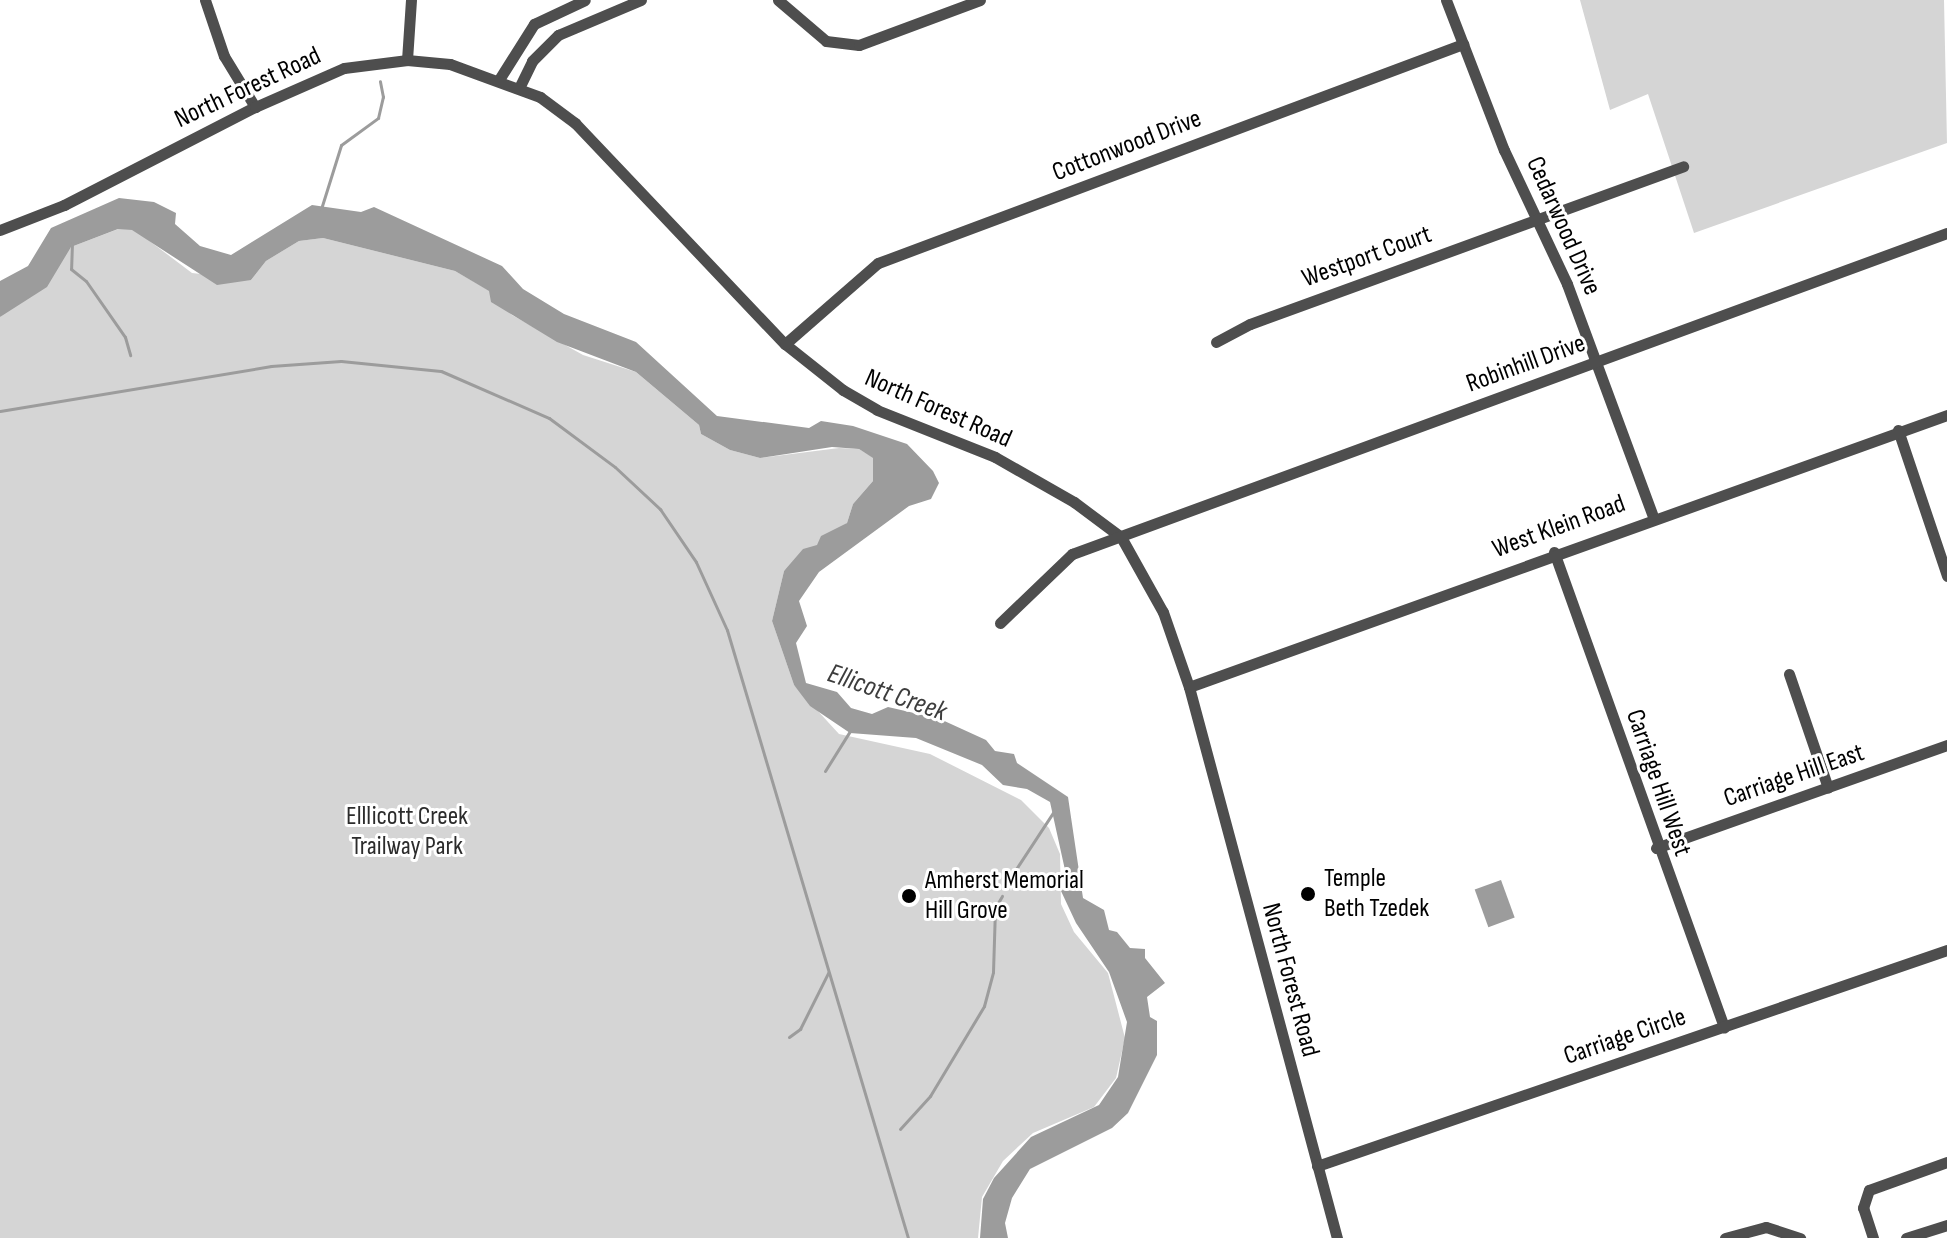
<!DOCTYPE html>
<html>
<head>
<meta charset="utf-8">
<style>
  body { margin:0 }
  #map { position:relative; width:1947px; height:1238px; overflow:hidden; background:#fff; font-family:"Sofia Sans Condensed",sans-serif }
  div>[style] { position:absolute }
  .green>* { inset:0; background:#d5d5d5 }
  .water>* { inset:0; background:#9c9c9c; transform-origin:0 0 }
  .stream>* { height:3px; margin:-1.5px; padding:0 1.5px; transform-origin:1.5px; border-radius:1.5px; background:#9c9c9c }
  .minor>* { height:11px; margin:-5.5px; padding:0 5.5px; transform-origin:5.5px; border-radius:5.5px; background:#4e4e4e }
  .dots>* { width:22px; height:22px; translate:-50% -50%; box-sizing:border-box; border:4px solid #fff; border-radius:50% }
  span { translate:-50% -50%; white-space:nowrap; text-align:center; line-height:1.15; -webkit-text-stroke:6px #fff; paint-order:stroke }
  .street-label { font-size:26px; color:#000 }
  .park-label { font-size:26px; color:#2c2c2c }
  .poi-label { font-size:26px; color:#000 }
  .left { translate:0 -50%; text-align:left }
  .water-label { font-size:28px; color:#3d3d3d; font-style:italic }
</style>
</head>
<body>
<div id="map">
  <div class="green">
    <div style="clip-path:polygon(1580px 0,1944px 0,1947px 143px,1694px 233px,1648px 94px,1610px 110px)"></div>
    <div style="clip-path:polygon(121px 228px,135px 230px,192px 273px,251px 280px,266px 261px,299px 241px,323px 238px,455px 271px,490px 291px,512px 315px,583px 355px,636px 372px,699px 425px,701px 434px,730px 450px,760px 458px,839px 448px,859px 449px,874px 458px,873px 481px,853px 504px,847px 523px,784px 571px,772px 621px,794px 685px,839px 734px,930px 754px,1021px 800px,1049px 828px,1060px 854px,1061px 904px,1074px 932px,1108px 973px,1125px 1038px,1116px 1078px,1094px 1107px,1033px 1133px,1003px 1161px,982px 1197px,978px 1238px,0 1238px,0 317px,71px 247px)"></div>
  </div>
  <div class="water">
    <div style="clip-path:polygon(119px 198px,154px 202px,176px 213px,175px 224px,200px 246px,231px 255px,312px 205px,361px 212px,374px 207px,502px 266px,523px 289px,564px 314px,636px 342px,717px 416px,809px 428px,821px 421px,853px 426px,907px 444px,933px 471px,939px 483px,931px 499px,909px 506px,819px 572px,799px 601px,807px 626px,796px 643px,806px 683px,837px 692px,851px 708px,872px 714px,888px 707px,940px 719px,986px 740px,995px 751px,1014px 754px,1017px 763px,1068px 797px,1083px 898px,1104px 910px,1109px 930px,1117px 932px,1130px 948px,1145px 949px,1145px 958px,1165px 983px,1147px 997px,1150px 1017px,1157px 1021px,1157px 1055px,1128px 1113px,1112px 1128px,1030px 1169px,1012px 1198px,1005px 1223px,1008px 1238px,980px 1238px,983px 1199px,994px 1178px,1031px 1137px,1099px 1105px,1118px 1077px,1127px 1022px,1109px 972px,1076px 923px,1061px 891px,1065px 870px,1050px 802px,1027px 789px,1003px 785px,982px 765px,916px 738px,850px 733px,810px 706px,794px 685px,772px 621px,784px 571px,803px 549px,817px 545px,821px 536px,847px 523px,853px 504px,873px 481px,873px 458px,859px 449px,832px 447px,760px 458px,730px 450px,701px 434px,699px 425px,636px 372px,557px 342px,491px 302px,489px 291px,455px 271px,323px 238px,299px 241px,266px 261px,251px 280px,217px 285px,132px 230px,118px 229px,71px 247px,47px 287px,0 317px,0 281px,28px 266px,51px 228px)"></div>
    <div style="left:1501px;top:880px;width:40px;height:28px;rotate:70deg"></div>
  </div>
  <div class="stream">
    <div style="left:321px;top:209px;width:67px;rotate:-72.6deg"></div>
    <div style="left:341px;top:145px;width:46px;rotate:-36.1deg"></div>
    <div style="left:378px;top:118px;width:22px;rotate:-77deg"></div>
    <div style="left:383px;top:97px;width:16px;rotate:-101deg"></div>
    <div style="left:72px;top:243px;width:26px;rotate:92deg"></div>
    <div style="left:71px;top:269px;width:19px;rotate:39deg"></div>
    <div style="left:86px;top:281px;width:68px;rotate:55.1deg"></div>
    <div style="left:125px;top:337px;width:19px;rotate:74deg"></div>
    <div style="left:0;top:411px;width:275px;rotate:-9.4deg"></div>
    <div style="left:271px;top:366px;width:70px;rotate:-4.1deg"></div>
    <div style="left:341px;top:361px;width:100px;rotate:5.7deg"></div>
    <div style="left:441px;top:371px;width:118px;rotate:23.5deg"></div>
    <div style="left:549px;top:418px;width:82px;rotate:36.6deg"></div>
    <div style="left:615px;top:467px;width:62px;rotate:43deg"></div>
    <div style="left:660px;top:509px;width:64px;rotate:55.8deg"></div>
    <div style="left:696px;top:562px;width:75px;rotate:65.5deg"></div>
    <div style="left:727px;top:630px;width:634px;rotate:73.42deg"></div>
    <div style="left:825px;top:771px;width:47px;rotate:-58deg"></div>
    <div style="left:1014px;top:872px;width:77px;rotate:-56.7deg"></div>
    <div style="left:789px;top:1037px;width:14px;rotate:-36deg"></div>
    <div style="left:800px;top:1029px;width:63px;rotate:-63.4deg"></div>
    <div style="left:900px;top:1129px;width:45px;rotate:-47.7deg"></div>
    <div style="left:930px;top:1096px;width:105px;rotate:-59deg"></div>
    <div style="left:984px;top:1006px;width:35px;rotate:-75deg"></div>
    <div style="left:993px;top:972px;width:64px;rotate:-88.2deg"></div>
    <div style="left:995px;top:908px;width:14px;rotate:-60deg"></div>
  </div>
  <div class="minor">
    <div style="left:205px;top:0;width:59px;rotate:71.3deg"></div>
    <div style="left:224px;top:56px;width:60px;rotate:58.7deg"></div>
    <div style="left:778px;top:0;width:63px;rotate:40.5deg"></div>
    <div style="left:826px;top:41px;width:33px;rotate:7deg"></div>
    <div style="left:859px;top:45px;width:129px;rotate:-20.4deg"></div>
    <div style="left:1446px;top:0;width:161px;rotate:68.9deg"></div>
    <div style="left:1504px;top:150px;width:148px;rotate:64.8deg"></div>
    <div style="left:1567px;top:284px;width:248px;rotate:69.7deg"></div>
    <div style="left:407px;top:60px;width:60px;rotate:-86.2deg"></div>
    <div style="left:500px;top:78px;width:64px;rotate:-57.8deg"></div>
    <div style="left:534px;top:24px;width:56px;rotate:-25.2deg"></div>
    <div style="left:520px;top:86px;width:28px;rotate:-64deg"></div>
    <div style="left:532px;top:61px;width:37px;rotate:-45deg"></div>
    <div style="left:558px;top:35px;width:90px;rotate:-22.9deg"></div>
    <div style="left:0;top:230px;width:69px;rotate:-21.3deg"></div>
    <div style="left:64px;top:205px;width:215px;rotate:-27.2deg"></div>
    <div style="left:255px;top:107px;width:97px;rotate:-23.7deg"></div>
    <div style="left:344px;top:68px;width:64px;rotate:-7.2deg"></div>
    <div style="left:407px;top:60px;width:43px;rotate:5.3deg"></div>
    <div style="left:450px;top:64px;width:96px;rotate:20.1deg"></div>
    <div style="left:540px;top:97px;width:44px;rotate:36.6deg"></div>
    <div style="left:575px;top:123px;width:305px;rotate:46.5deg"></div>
    <div style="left:785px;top:344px;width:74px;rotate:38.4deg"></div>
    <div style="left:843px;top:390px;width:39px;rotate:30deg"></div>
    <div style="left:877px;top:410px;width:127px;rotate:21.7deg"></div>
    <div style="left:995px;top:457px;width:91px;rotate:29.7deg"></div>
    <div style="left:1074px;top:502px;width:59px;rotate:36.7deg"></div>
    <div style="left:1121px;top:537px;width:86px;rotate:60.8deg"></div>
    <div style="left:1163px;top:612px;width:79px;rotate:70.9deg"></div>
    <div style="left:1189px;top:687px;width:571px;rotate:74.97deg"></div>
    <div style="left:1216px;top:342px;width:38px;rotate:-28deg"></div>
    <div style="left:1250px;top:324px;width:461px;rotate:-20deg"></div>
    <div style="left:785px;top:344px;width:123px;rotate:-41.1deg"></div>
    <div style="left:878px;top:263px;width:625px;rotate:-20.52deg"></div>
    <div style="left:1898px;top:430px;width:154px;rotate:71.4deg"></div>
    <div style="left:1554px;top:552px;width:505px;rotate:70.31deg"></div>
    <div style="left:1000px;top:623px;width:100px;rotate:-43.8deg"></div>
    <div style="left:1072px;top:554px;width:932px;rotate:-20.15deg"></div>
    <div style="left:1789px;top:674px;width:120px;rotate:71.1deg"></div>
    <div style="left:1189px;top:687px;width:805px;rotate:-19.74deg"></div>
    <div style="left:1656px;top:848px;width:309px;rotate:-19.5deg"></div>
    <div style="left:1317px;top:1166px;width:666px;rotate:-18.92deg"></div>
    <div style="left:1725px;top:1238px;width:42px;rotate:-15deg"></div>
    <div style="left:1766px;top:1227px;width:36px;rotate:18deg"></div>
    <div style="left:1873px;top:1238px;width:32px;rotate:-108deg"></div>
    <div style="left:1863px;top:1208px;width:19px;rotate:-72deg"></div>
    <div style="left:1869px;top:1190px;width:83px;rotate:-19.7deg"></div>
    <div style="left:1906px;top:1238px;width:43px;rotate:-17.6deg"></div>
  </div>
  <div class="dots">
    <div style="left:1308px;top:894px;background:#000"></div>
    <div style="left:909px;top:896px;background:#000"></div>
  </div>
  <div class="street-label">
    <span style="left:248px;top:88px;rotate:-25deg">North Forest Road</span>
    <span style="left:1127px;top:146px;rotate:-21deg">Cottonwood Drive</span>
    <span style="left:1563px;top:226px;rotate:66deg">Cedarwood Drive</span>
    <span style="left:1367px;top:257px;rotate:-20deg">Westport Court</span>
    <span style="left:1526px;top:364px;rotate:-20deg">Robinhill Drive</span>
    <span style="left:938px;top:409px;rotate:24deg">North Forest Road</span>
    <span style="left:1559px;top:527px;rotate:-20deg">West Klein Road</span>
    <span style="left:1794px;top:776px;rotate:-19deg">Carriage Hill East</span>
    <span style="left:1658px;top:783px;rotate:71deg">Carriage Hill West</span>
    <span style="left:1290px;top:980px;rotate:75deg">North Forest Road</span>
    <span style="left:1625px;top:1037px;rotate:-19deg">Carriage Circle</span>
  </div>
  <div class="park-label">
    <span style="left:407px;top:832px">Elllicott Creek<br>Trailway Park</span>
  </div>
  <div class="poi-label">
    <span class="left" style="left:1324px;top:894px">Temple<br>Beth Tzedek</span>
    <span class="left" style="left:925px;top:896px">Amherst Memorial<br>Hill Grove</span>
  </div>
  <div class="water-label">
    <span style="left:887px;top:693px;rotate:19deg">Ellicott Creek</span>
  </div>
</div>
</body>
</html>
